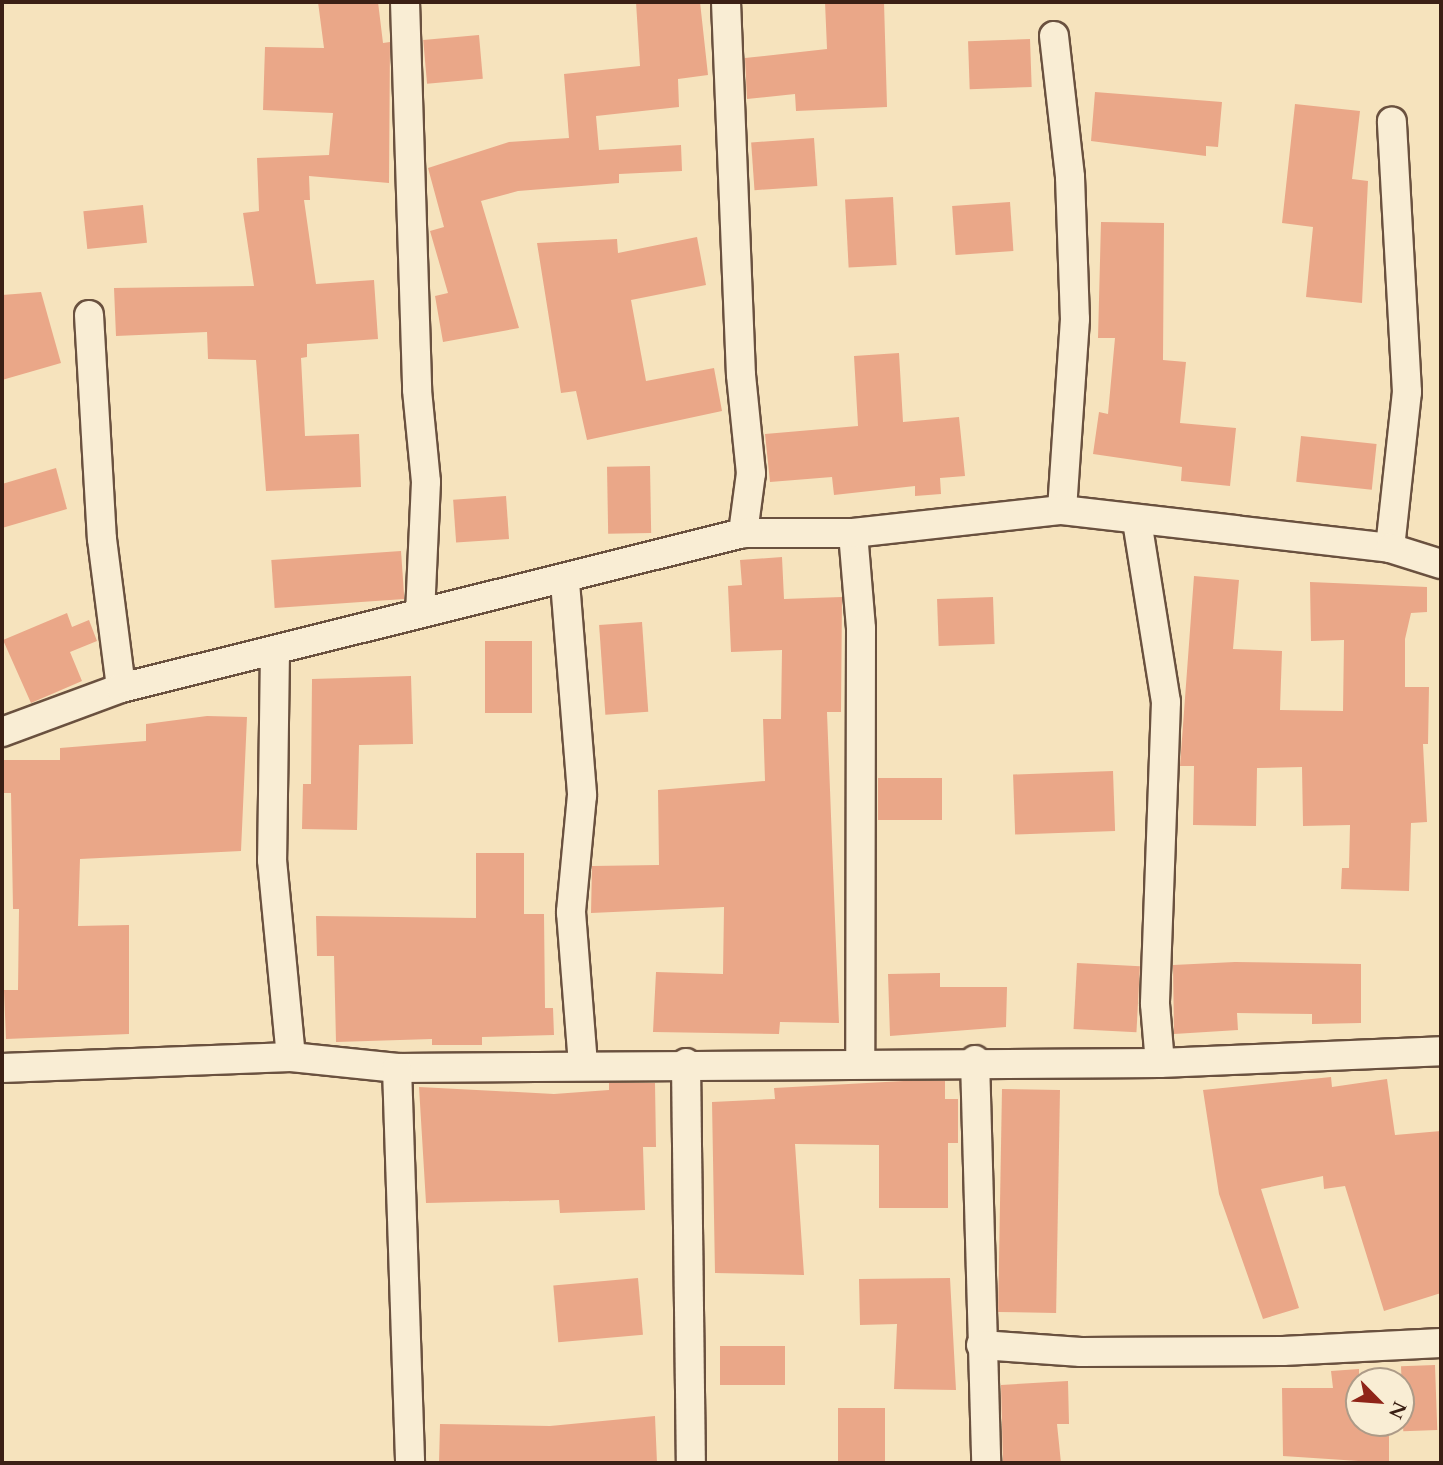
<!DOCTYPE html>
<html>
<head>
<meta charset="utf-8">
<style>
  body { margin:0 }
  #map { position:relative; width:1443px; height:1465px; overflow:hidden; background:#f6e3bd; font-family:Cardo,serif }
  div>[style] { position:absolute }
  .building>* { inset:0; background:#eaa788; transform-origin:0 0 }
  .roads { filter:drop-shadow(2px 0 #6a513f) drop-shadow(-2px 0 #6a513f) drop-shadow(0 2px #6a513f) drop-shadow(0 -2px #6a513f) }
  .minor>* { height:28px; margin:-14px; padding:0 14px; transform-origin:14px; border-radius:14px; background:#f9edd4 }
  span { translate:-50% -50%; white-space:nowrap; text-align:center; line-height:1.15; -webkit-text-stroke:5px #f9edd4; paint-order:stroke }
  .frame { position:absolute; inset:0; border:4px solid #3b2015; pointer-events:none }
  .north { position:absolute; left:1345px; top:1367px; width:70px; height:70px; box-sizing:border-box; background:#f9edd4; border:2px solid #ad9b88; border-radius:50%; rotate:115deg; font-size:19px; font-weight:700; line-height:28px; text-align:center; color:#3b2015 }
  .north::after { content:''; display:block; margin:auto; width:24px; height:32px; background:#8f2418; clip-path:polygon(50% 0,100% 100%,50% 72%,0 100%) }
</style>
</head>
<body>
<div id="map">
  <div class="building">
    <div style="clip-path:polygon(318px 2px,378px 2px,383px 43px,390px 42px,389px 183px,309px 176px,310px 200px,304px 200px,316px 284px,374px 280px,378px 339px,307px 344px,307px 357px,301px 358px,305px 436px,359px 434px,361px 487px,266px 491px,256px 360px,208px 359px,207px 332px,116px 336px,114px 288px,254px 286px,243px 213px,259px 211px,257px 158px,329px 155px,333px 113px,263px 110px,265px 47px,324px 48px)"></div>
    <div style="clip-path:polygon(636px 2px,700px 2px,708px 75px,678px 79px,679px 107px,596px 116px,599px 150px,681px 145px,682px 171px,619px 174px,619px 183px,518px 191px,481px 201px,519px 328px,443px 342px,435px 296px,448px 293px,430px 231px,444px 227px,428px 168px,509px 142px,569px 138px,564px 74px,640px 66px)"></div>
    <div style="clip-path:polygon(825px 2px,884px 2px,887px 107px,796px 111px,795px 94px,747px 99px,745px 58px,827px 49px)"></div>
    <div style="left:479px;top:35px;width:44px;height:56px;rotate:85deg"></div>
    <div style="left:1030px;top:39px;width:48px;height:62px;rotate:88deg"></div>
    <div style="clip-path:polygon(1095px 92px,1222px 102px,1218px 147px,1206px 146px,1206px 156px,1091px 141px)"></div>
    <div style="clip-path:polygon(1295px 104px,1360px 111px,1352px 179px,1368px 181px,1362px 303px,1306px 297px,1313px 227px,1282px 223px)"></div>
    <div style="left:814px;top:138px;width:48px;height:63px;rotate:86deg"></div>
    <div style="left:893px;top:197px;width:68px;height:48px;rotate:87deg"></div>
    <div style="left:1010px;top:202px;width:49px;height:58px;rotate:86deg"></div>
    <div style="left:143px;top:205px;width:38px;height:60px;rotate:84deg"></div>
    <div style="clip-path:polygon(1101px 222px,1164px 223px,1163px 360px,1186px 362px,1180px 423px,1236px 428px,1230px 486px,1181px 481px,1182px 467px,1093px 454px,1099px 412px,1108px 414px,1115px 338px,1098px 338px)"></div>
    <div style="clip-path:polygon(697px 237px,706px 285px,631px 300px,646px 381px,714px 368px,722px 411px,587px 440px,576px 391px,561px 393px,537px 243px,617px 239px,618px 253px)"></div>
    <div style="clip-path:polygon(41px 292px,61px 363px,2px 380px,2px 295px)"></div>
    <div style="clip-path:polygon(899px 353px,903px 422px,959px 417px,965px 476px,940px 478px,941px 494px,915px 496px,915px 486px,834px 495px,832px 477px,770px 482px,765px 434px,858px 426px,854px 356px)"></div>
    <div style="left:1301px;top:436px;width:76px;height:46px;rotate:6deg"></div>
    <div style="left:650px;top:466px;width:67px;height:43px;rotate:89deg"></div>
    <div style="clip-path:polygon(56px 468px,67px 509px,2px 528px,2px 484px)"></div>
    <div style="left:506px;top:496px;width:43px;height:53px;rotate:86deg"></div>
    <div style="left:401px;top:551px;width:48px;height:130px;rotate:86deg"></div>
    <div style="clip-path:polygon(782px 557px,784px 599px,842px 597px,841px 712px,827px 712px,839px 1023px,780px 1022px,779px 1034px,653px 1032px,656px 972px,723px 974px,724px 907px,591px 913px,592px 866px,659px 865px,658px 790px,765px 781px,763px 719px,781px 719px,782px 650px,731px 652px,728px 586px,742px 585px,740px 560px)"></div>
    <div style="clip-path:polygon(1194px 576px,1239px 580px,1233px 649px,1282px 651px,1280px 710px,1343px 711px,1344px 640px,1311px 641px,1310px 582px,1427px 587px,1427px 612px,1411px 613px,1405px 639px,1405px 687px,1429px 687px,1428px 744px,1423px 744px,1427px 822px,1411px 823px,1409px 891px,1341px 889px,1342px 868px,1349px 868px,1350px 825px,1303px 826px,1302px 767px,1257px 768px,1256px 826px,1193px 825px,1194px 766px,1180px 766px)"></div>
    <div style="left:993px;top:597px;width:47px;height:56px;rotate:88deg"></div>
    <div style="clip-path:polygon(67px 613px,72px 627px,89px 620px,97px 641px,70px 652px,82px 681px,31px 703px,3px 640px)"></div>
    <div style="left:642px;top:622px;width:90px;height:43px;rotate:86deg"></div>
    <div style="left:532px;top:641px;width:72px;height:47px;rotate:90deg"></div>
    <div style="clip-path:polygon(411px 676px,413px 744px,359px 745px,357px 830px,302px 829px,303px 784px,311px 784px,312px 679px)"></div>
    <div style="clip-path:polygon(207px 716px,247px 717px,241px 851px,80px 859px,78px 926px,129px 925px,129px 1034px,6px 1039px,4px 990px,18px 990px,19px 909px,13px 909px,11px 793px,3px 793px,3px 760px,60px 760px,60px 748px,146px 741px,146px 724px)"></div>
    <div style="left:1113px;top:771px;width:60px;height:100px;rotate:88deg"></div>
    <div style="left:878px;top:778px;width:64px;height:42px"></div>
    <div style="clip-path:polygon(476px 853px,524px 853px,524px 914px,544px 914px,545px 1008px,553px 1008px,554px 1035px,482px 1037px,482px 1045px,432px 1045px,432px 1039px,336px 1042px,334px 956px,317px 956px,316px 916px,476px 918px)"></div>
    <div style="clip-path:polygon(1235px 962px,1361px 964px,1361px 1023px,1312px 1024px,1312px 1014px,1237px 1013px,1238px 1030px,1174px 1034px,1173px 965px)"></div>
    <div style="left:1077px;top:963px;width:63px;height:66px;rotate:3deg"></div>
    <div style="clip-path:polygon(940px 973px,940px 987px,1007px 987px,1006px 1027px,890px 1036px,888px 974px)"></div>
    <div style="clip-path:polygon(1331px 1077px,1332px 1087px,1387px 1079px,1395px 1135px,1441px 1131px,1441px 1293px,1384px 1311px,1345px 1186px,1324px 1189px,1323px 1176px,1261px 1189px,1299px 1308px,1263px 1319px,1219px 1194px,1203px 1090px)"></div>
    <div style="clip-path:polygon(904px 1081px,945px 1081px,945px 1099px,958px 1099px,958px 1143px,948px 1143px,948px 1208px,879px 1208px,879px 1145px,795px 1144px,804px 1275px,715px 1273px,712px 1102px,775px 1099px,774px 1088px)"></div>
    <div style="clip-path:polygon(609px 1083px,655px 1083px,656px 1147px,643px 1147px,645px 1210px,560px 1213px,559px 1200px,426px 1203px,419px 1087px,554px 1094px,609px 1090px)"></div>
    <div style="left:1002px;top:1089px;width:58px;height:223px;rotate:1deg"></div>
    <div style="left:638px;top:1278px;width:57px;height:85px;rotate:85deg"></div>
    <div style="clip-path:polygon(950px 1278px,956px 1390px,894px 1389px,897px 1324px,860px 1325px,859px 1279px)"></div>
    <div style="left:785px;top:1346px;width:39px;height:65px;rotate:90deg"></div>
    <div style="left:1435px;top:1365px;width:65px;height:34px;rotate:88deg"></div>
    <div style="clip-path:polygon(1359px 1369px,1359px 1423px,1389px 1423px,1389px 1463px,1283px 1456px,1282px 1388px,1333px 1388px,1331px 1371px)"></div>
    <div style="clip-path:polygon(1068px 1381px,1069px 1424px,1057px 1424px,1061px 1463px,1003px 1463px,1001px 1385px)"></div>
    <div style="left:838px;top:1408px;width:47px;height:55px"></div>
    <div style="clip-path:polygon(655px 1416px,657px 1463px,439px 1463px,440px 1424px,550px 1426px)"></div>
  </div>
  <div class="roads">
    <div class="minor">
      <div style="left:405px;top:2px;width:388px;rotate:88.2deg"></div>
      <div style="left:417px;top:390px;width:92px;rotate:84.4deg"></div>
      <div style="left:426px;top:482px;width:131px;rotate:92.6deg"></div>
      <div style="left:726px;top:2px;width:373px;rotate:87.7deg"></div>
      <div style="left:741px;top:375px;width:99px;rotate:84.2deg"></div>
      <div style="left:751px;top:473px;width:61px;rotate:97.6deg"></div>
      <div style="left:1054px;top:36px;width:142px;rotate:83.5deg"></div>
      <div style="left:1070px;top:177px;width:142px;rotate:88deg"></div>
      <div style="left:1075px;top:319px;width:191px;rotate:93.9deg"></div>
      <div style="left:89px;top:315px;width:224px;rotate:86.7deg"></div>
      <div style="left:102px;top:539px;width:150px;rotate:82.7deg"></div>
      <div style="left:1137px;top:521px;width:183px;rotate:80.9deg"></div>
      <div style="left:1166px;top:702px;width:302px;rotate:92.1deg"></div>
      <div style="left:1155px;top:1004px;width:59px;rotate:85.2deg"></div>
      <div style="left:853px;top:533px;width:96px;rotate:85.2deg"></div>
      <div style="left:861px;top:629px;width:432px;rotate:90.1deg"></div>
      <div style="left:1390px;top:548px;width:157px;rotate:-83.8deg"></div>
      <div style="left:1407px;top:392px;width:271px;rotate:-93.2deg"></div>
      <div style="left:565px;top:582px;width:214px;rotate:85.4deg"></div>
      <div style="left:582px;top:795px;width:118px;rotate:95.4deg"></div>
      <div style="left:571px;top:912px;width:153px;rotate:85.5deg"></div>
      <div style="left:275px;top:651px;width:209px;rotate:90.8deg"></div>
      <div style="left:272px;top:860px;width:198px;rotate:84.5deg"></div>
      <div style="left:2px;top:732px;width:127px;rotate:-20.3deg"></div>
      <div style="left:121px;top:688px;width:641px;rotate:-13.99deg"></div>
      <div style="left:743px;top:533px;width:110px"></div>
      <div style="left:853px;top:533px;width:210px;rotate:-6.3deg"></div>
      <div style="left:1062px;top:510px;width:330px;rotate:6.6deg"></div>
      <div style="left:1390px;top:548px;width:53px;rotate:17.4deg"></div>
      <div style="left:975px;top:1060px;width:403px;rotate:88.4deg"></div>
      <div style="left:686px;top:1063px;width:400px;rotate:89.3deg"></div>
      <div style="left:2px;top:1068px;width:289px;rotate:-2.2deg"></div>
      <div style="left:291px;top:1057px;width:107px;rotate:5.9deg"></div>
      <div style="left:397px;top:1068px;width:763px;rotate:-0.38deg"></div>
      <div style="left:1160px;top:1063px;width:281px;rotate:-2.4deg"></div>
      <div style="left:397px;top:1068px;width:395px;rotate:88.1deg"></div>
      <div style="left:981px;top:1345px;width:100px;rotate:4deg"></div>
      <div style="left:1081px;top:1352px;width:202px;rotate:-0.3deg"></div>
      <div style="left:1283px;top:1351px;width:158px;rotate:-2.9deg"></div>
    </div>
  </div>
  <div class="frame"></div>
  <div class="north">N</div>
</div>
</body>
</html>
